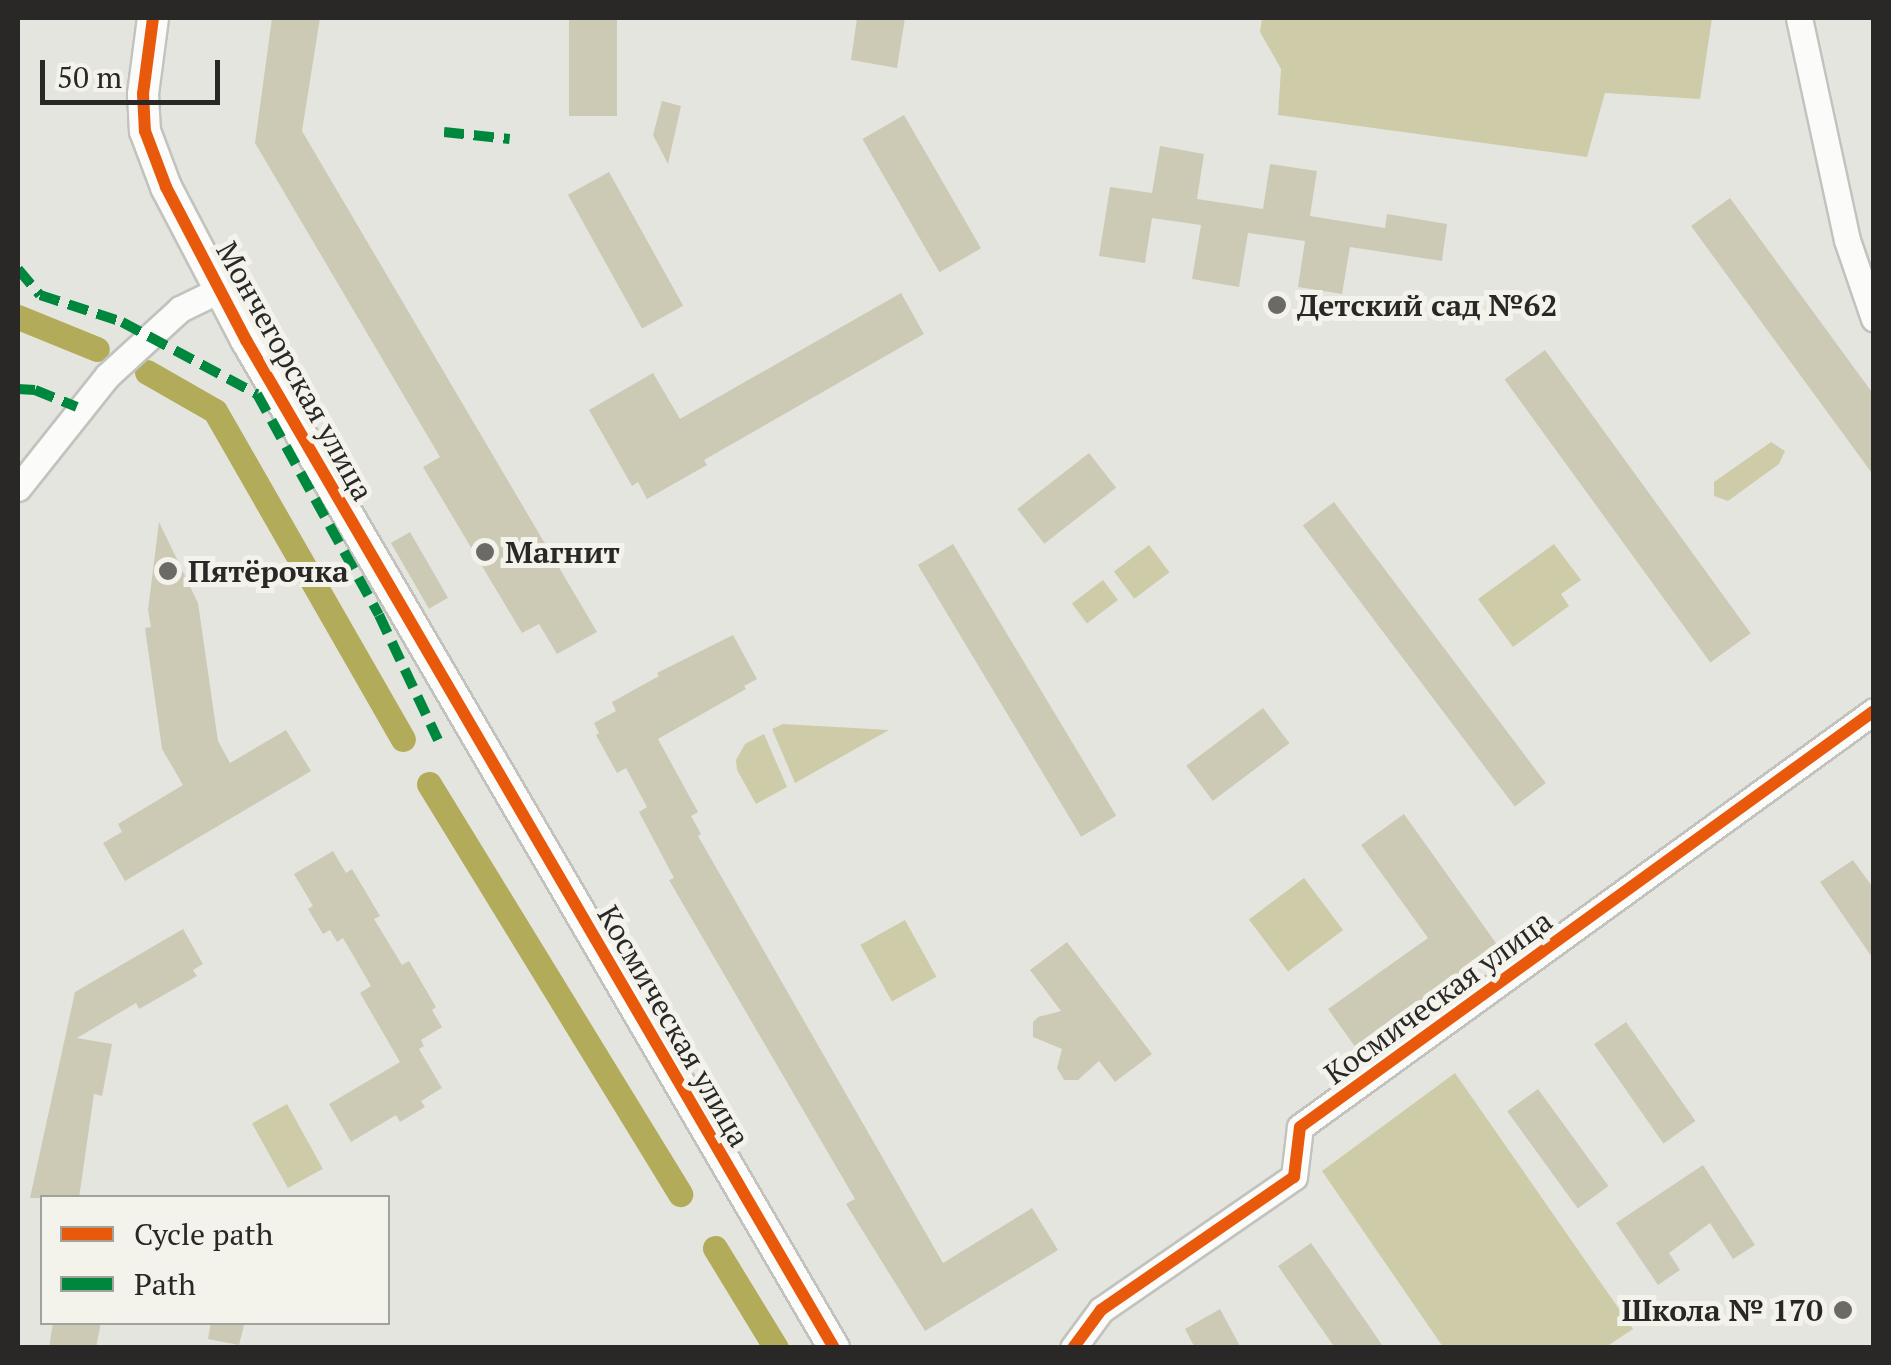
<!DOCTYPE html>
<html>
<head>
<meta charset="utf-8">
<style>
  body { margin:0 }
  #map { position:relative; width:1891px; height:1365px; overflow:hidden; background:#e5e5e0; font-family:"PT Serif",serif }
  div>[style] { position:absolute }
  .green>* { inset:0; background:#cecca8; transform-origin:0 0 }
  .canal>* { height:25px; margin:-12.5px; padding:0 12.5px; transform-origin:12.5px; border-radius:12.5px; background:#b1ab5a }
  .building>* { inset:0; background:#cccab4; transform-origin:0 0 }
  .roads { filter:drop-shadow(2px 0 #c2c2be) drop-shadow(-2px 0 #c2c2be) drop-shadow(0 2px #c2c2be) drop-shadow(0 -2px #c2c2be) }
  .minor>* { height:25px; margin:-12.5px; padding:0 12.5px; transform-origin:12.5px; border-radius:12.5px; background:#fbfbfa }
  .tertiary>* { height:30px; margin:-15px; padding:0 15px; transform-origin:15px; border-radius:15px; background:#fbfbfa }
  .quiet>* { height:10px; margin-top:-5px; transform-origin:0; background:repeating-linear-gradient(90deg,#00873e 0 20px,transparent 0 30px) }
  .cycleway>* { height:12px; margin:-6px; padding:0 6px; transform-origin:6px; border-radius:6px; background:#e8590c }
  .dots>* { width:28px; height:28px; translate:-50% -50%; box-sizing:border-box; border:5px solid #f3f3ec; border-radius:50% }
  span { translate:-50% -50%; white-space:nowrap; text-align:center; line-height:1.15; -webkit-text-stroke:10px #f3f3ec; paint-order:stroke }
  .poi-label { font-size:30px; color:#292826; font-weight:700 }
  .left { translate:0 -50%; text-align:left }
  .right { translate:-100% -50%; text-align:right }
  .street-label { font-size:30px; color:#292826 }
  .frame { position:absolute; inset:0; border:20px solid #292826; pointer-events:none }
  .legend { position:absolute; left:40px; top:1195px; width:350px; height:130px; box-sizing:border-box; background:#f3f3ec; border:2px solid #a2a29d; margin:0; padding:12px 18px; list-style:none; font-size:30px; color:#292826 }
  .legend li { display:flex; align-items:center; gap:20px; height:50px }
  .legend b { width:50px; border:2px solid #a2a29d }
  .scale { position:absolute; left:40px; top:60px; width:180px; height:45px; box-sizing:border-box; border:5px solid #292826; border-top:0; padding-left:12px; font-size:30px; line-height:35px; white-space:nowrap; color:#292826; -webkit-text-stroke:8px #f3f3ec; paint-order:stroke }
</style>
</head>
<body>
<div id="map">
  <div class="green">
    <div style="clip-path:polygon(1262px 18px,1712px 18px,1700px 99px,1605px 93px,1587px 157px,1278px 115px,1281px 69px,1260px 32px)"></div>
    <div style="clip-path:polygon(1771px 442px,1785px 451px,1779px 464px,1728px 501px,1714px 496px,1714px 482px)"></div>
    <div style="clip-path:polygon(1554px 544px,1581px 580px,1561px 594px,1569px 606px,1513px 647px,1478px 599px)"></div>
    <div style="left:1149px;top:545px;width:34px;height:44px;rotate:53deg"></div>
    <div style="left:1103px;top:580px;width:25px;height:39px;rotate:53deg"></div>
    <div style="clip-path:polygon(783px 724px,889px 730px,795px 783px,772px 729px)"></div>
    <div style="clip-path:polygon(764px 734px,787px 787px,756px 804px,737px 770px,736px 760px,745px 744px)"></div>
    <div style="left:1304px;top:878px;width:65px;height:69px;rotate:53deg"></div>
    <div style="left:905px;top:920px;width:65px;height:51px;rotate:61deg"></div>
    <div style="clip-path:polygon(1455px 1073px,1633px 1329px,1606px 1347px,1443px 1347px,1322px 1171px)"></div>
    <div style="left:287px;top:1104px;width:74px;height:40px;rotate:61deg"></div>
  </div>
  <div class="canal">
    <div style="left:18px;top:317px;width:85px;rotate:22.1deg"></div>
    <div style="left:147px;top:372px;width:78px;rotate:29.8deg"></div>
    <div style="left:215px;top:411px;width:378px;rotate:60.2deg"></div>
    <div style="left:429px;top:784px;width:481px;rotate:58.5deg"></div>
    <div style="left:715px;top:1248px;width:117px;rotate:58.6deg"></div>
  </div>
  <div class="building">
    <div style="clip-path:polygon(272px 18px,320px 18px,302px 131px,597px 632px,557px 654px,539px 624px,522px 633px,423px 467px,440px 457px,255px 143px)"></div>
    <div style="left:569px;top:18px;width:48px;height:98px"></div>
    <div style="clip-path:polygon(857px 18px,905px 18px,897px 68px,851px 60px)"></div>
    <div style="clip-path:polygon(662px 101px,681px 106px,668px 164px,653px 135px)"></div>
    <div style="left:904px;top:115px;width:154px;height:48px;rotate:60deg"></div>
    <div style="clip-path:polygon(1160px 146px,1204px 154px,1197px 199px,1263px 209px,1270px 164px,1317px 171px,1310px 216px,1385px 228px,1387px 214px,1447px 224px,1442px 261px,1350px 247px,1342px 294px,1298px 287px,1305px 241px,1248px 233px,1239px 287px,1192px 279px,1201px 225px,1152px 218px,1145px 263px,1099px 256px,1110px 187px,1152px 193px)"></div>
    <div style="left:609px;top:172px;width:153px;height:47px;rotate:61deg"></div>
    <div style="clip-path:polygon(1730px 198px,1874px 395px,1874px 476px,1691px 226px)"></div>
    <div style="clip-path:polygon(901px 293px,924px 334px,704px 460px,707px 465px,647px 499px,638px 482px,632px 486px,589px 410px,653px 373px,680px 419px)"></div>
    <div style="left:1545px;top:350px;width:350px;height:50px;rotate:54deg"></div>
    <div style="left:1089px;top:453px;width:44px;height:91px;rotate:52deg"></div>
    <div style="left:1334px;top:502px;width:352px;height:39px;rotate:53deg"></div>
    <div style="clip-path:polygon(159px 522px,198px 603px,218px 741px,230px 763px,286px 730px,311px 771px,125px 881px,103px 843px,122px 832px,118px 824px,183px 785px,162px 749px,145px 628px,151px 627px,148px 610px)"></div>
    <div style="left:410px;top:532px;width:76px;height:22px;rotate:60deg"></div>
    <div style="left:953px;top:544px;width:317px;height:41px;rotate:59deg"></div>
    <div style="clip-path:polygon(733px 635px,757px 679px,744px 686px,746px 689px,658px 739px,698px 812px,691px 816px,701px 834px,698px 836px,943px 1263px,1032px 1208px,1058px 1250px,925px 1331px,846px 1204px,855px 1199px,669px 880px,674px 878px,639px 812px,647px 807px,626px 768px,617px 773px,596px 735px,599px 733px,594px 723px,616px 711px,612px 702px,659px 676px,657px 673px)"></div>
    <div style="left:1263px;top:708px;width:44px;height:96px;rotate:53deg"></div>
    <div style="clip-path:polygon(1404px 814px,1498px 946px,1356px 1048px,1328px 1009px,1428px 938px,1361px 845px)"></div>
    <div style="clip-path:polygon(333px 851px,346px 873px,352px 869px,380px 916px,374px 919px,402px 965px,409px 961px,436px 1007px,432px 1010px,442px 1027px,421px 1040px,424px 1046px,419px 1049px,442px 1088px,421px 1101px,425px 1107px,400px 1122px,396px 1115px,351px 1142px,329px 1104px,400px 1062px,360px 993px,371px 986px,343px 938px,337px 942px,330px 930px,323px 934px,308px 909px,313px 906px,294px 874px)"></div>
    <div style="clip-path:polygon(1853px 860px,1874px 889px,1874px 960px,1820px 882px)"></div>
    <div style="clip-path:polygon(183px 929px,203px 964px,193px 970px,197px 976px,139px 1009px,136px 1003px,77px 1038px,112px 1044px,102px 1096px,94px 1094px,79px 1198px,30px 1198px,75px 992px)"></div>
    <div style="clip-path:polygon(1067px 942px,1152px 1054px,1115px 1082px,1099px 1061px,1078px 1080px,1064px 1080px,1057px 1068px,1062px 1049px,1033px 1037px,1033px 1022px,1038px 1017px,1061px 1011px,1030px 970px)"></div>
    <div style="left:1626px;top:1022px;width:121px;height:39px;rotate:55deg"></div>
    <div style="left:1538px;top:1089px;width:120px;height:38px;rotate:54deg"></div>
    <div style="clip-path:polygon(1703px 1165px,1755px 1245px,1733px 1259px,1710px 1223px,1669px 1253px,1680px 1270px,1658px 1285px,1616px 1223px)"></div>
    <div style="clip-path:polygon(1311px 1243px,1367px 1323px,1384px 1348px,1335px 1348px,1278px 1266px)"></div>
    <div style="clip-path:polygon(1220px 1309px,1241px 1348px,1195px 1348px,1185px 1329px)"></div>
    <div style="clip-path:polygon(53px 1322px,101px 1322px,96px 1348px,49px 1348px)"></div>
    <div style="clip-path:polygon(211px 1322px,244px 1325px,239px 1345px,208px 1339px)"></div>
  </div>
  <div class="roads">
    <div class="minor">
      <div style="left:1799px;top:18px;width:227px;rotate:77.8deg"></div>
      <div style="left:1847px;top:240px;width:83px;rotate:71.1deg"></div>
      <div style="left:18px;top:488px;width:143px;rotate:-51.5deg"></div>
      <div style="left:107px;top:376px;width:99px;rotate:-42.5deg"></div>
      <div style="left:180px;top:309px;width:43px;rotate:-26deg"></div>
      <div style="left:1073px;top:1348px;width:47px;rotate:-53.6deg"></div>
      <div style="left:1101px;top:1310px;width:234px;rotate:-34.6deg"></div>
      <div style="left:1294px;top:1177px;width:50px;rotate:-83.2deg"></div>
      <div style="left:1300px;top:1127px;width:709px;rotate:-35.93deg"></div>
    </div>
    <div class="tertiary">
      <div style="left:153px;top:18px;width:77px;rotate:97.5deg"></div>
      <div style="left:143px;top:94px;width:37px;rotate:87deg"></div>
      <div style="left:145px;top:131px;width:60px;rotate:69.4deg"></div>
      <div style="left:166px;top:187px;width:173px;rotate:62.4deg"></div>
      <div style="left:246px;top:340px;width:1167px;rotate:59.74deg"></div>
    </div>
  </div>
  <div class="quiet">
    <div style="left:444px;top:132px;width:66px;rotate:6.1deg"></div>
    <div style="left:18px;top:269px;width:34px;rotate:50deg"></div>
    <div style="left:40px;top:295px;width:86px;rotate:18.2deg"></div>
    <div style="left:122px;top:322px;width:153px;rotate:28.1deg"></div>
    <div style="left:257px;top:394px;width:252px;rotate:61.1deg"></div>
    <div style="left:379px;top:615px;width:138px;rotate:64.7deg"></div>
    <div style="left:18px;top:389px;width:17px;rotate:3deg"></div>
    <div style="left:35px;top:390px;width:45px;rotate:22deg"></div>
  </div>
  <div class="cycleway">
    <div style="left:153px;top:18px;width:77px;rotate:97.5deg"></div>
    <div style="left:143px;top:94px;width:37px;rotate:87deg"></div>
    <div style="left:145px;top:131px;width:60px;rotate:69.4deg"></div>
    <div style="left:166px;top:187px;width:173px;rotate:62.4deg"></div>
    <div style="left:246px;top:340px;width:1167px;rotate:59.74deg"></div>
    <div style="left:1073px;top:1348px;width:47px;rotate:-53.6deg"></div>
    <div style="left:1101px;top:1310px;width:234px;rotate:-34.6deg"></div>
    <div style="left:1294px;top:1177px;width:50px;rotate:-83.2deg"></div>
    <div style="left:1300px;top:1127px;width:709px;rotate:-35.93deg"></div>
  </div>
  <div class="dots">
    <div style="left:1277px;top:305px;background:#6b6a67"></div>
    <div style="left:485px;top:552px;background:#6b6a67"></div>
    <div style="left:168px;top:571px;background:#6b6a67"></div>
    <div style="left:1843px;top:1310px;background:#6b6a67"></div>
  </div>
  <div class="poi-label">
    <span class="left" style="left:1297px;top:305px">Детский сад №62</span>
    <span class="left" style="left:505px;top:552px">Магнит</span>
    <span class="left" style="left:188px;top:571px">Пятёрочка</span>
    <span class="right" style="left:1823px;top:1310px">Школа № 170</span>
  </div>
  <div class="street-label">
    <span style="left:295px;top:371px;rotate:61deg">Мончегорская улица</span>
    <span style="left:1438px;top:997px;rotate:-36deg">Космическая улица</span>
    <span style="left:674px;top:1026px;rotate:60deg">Космическая улица</span>
  </div>
  <div class="frame"></div>
  <ul class="legend">
  <li><b style="height:12px;background:#e8590c"></b>Cycle path</li>
  <li><b style="height:12px;background:#00873e"></b>Path</li>
  </ul>
  <div class="scale">50 m</div>
</div>
</body>
</html>
